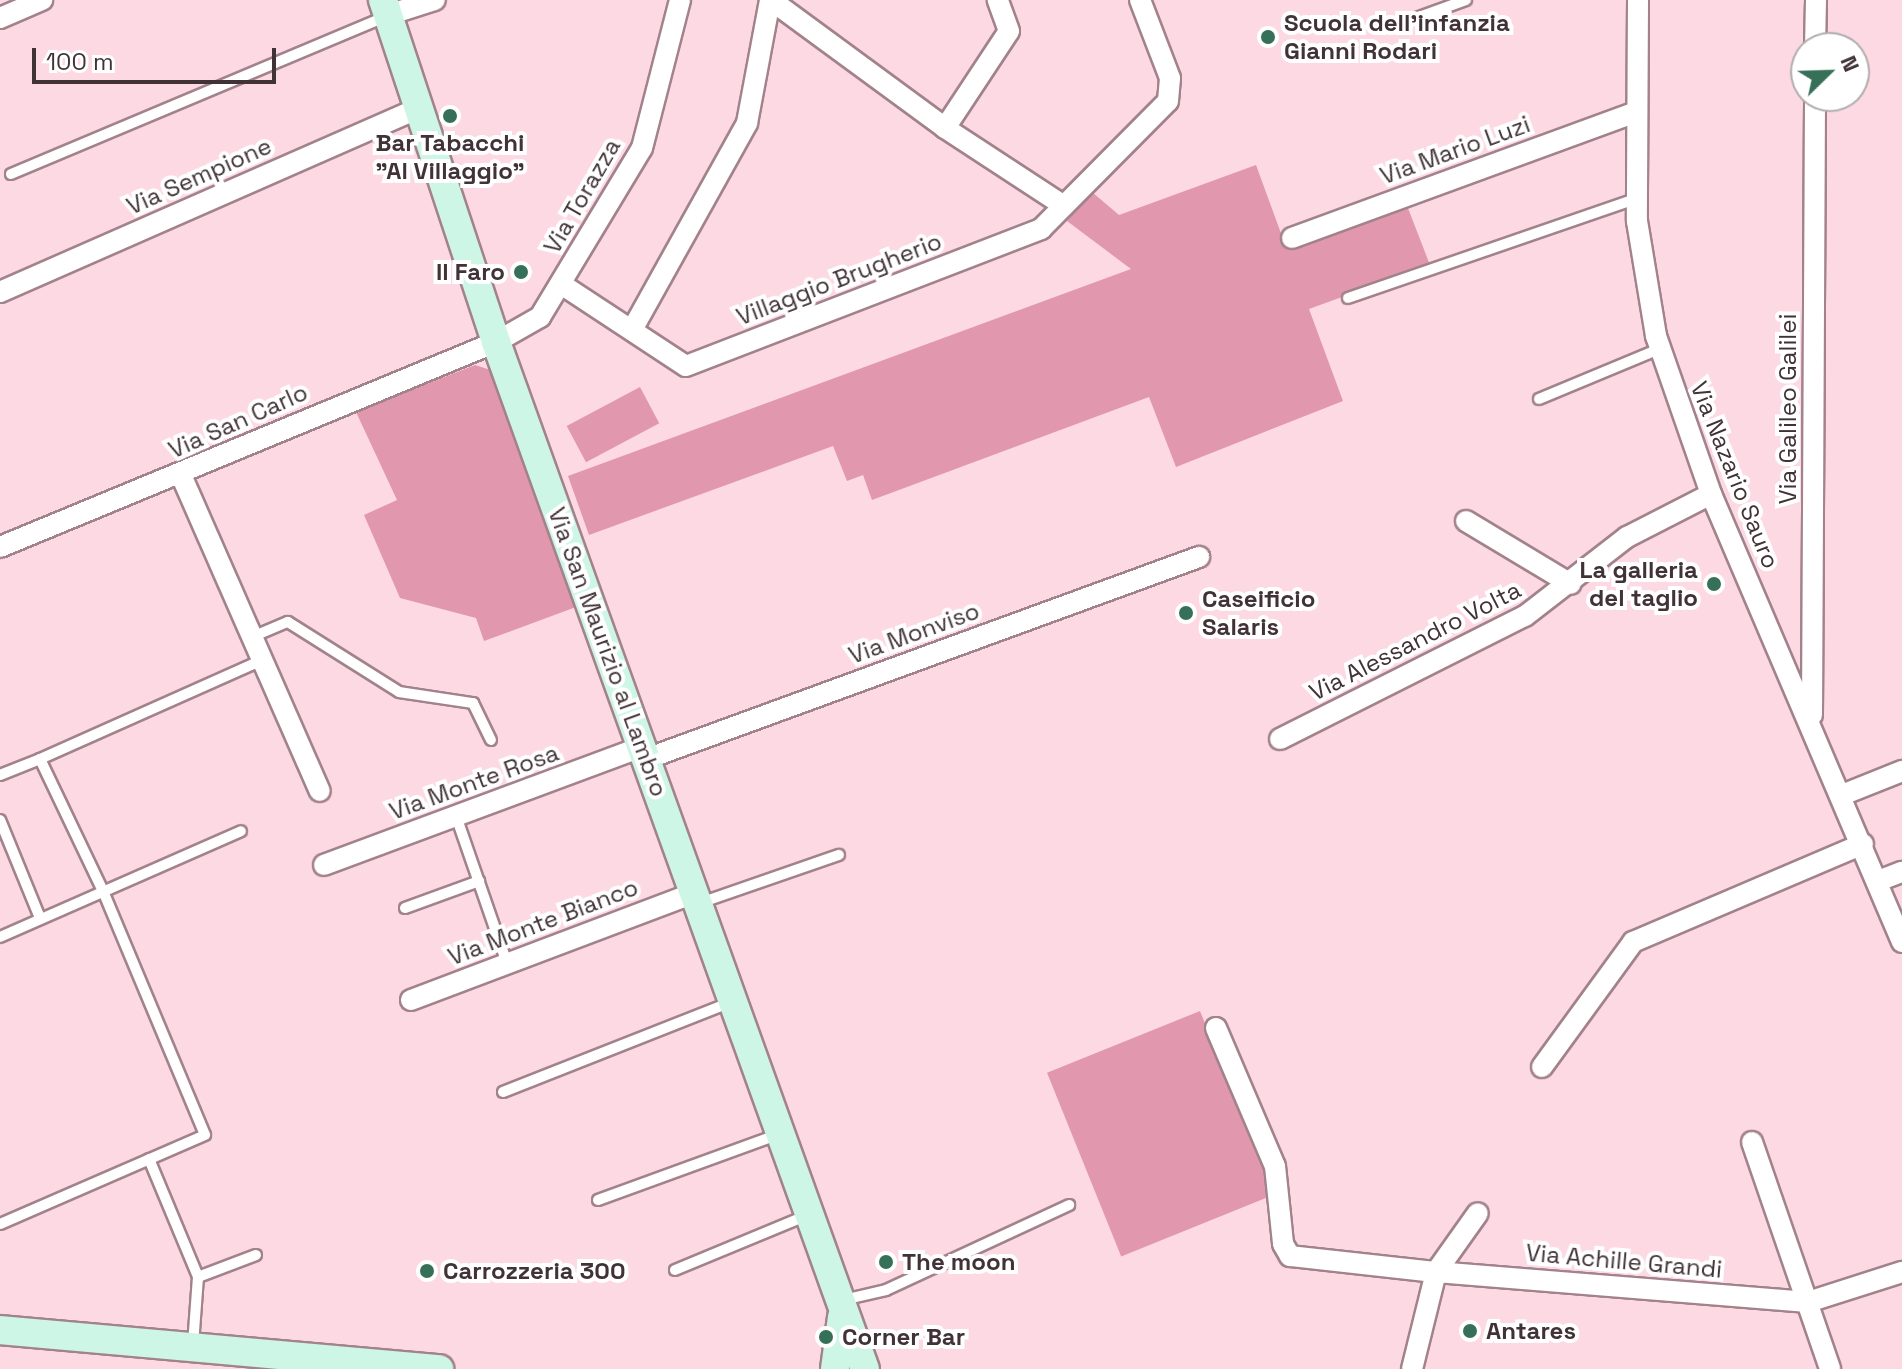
<!DOCTYPE html>
<html>
<head>
<meta charset="utf-8">
<style>
  body { margin:0 }
  #map { position:relative; width:1902px; height:1369px; overflow:hidden; background:#fcd9e3; font-family:"Space Grotesk",sans-serif }
  div>[style] { position:absolute }
  .green>* { inset:0; background:#e198af; transform-origin:0 0 }
  .roads { filter:drop-shadow(2px 0 #a2828b) drop-shadow(-2px 0 #a2828b) drop-shadow(0 2px #a2828b) drop-shadow(0 -2px #a2828b) }
  .lane>* { height:10px; margin:-5px; padding:0 5px; transform-origin:5px; border-radius:5px; background:#fff }
  .street>* { height:20px; margin:-10px; padding:0 10px; transform-origin:10px; border-radius:10px; background:#fff }
  .secondary>* { height:28px; margin:-14px; padding:0 14px; transform-origin:14px; border-radius:14px; background:#cdf6e6 }
  .dots>* { width:22px; height:22px; translate:-50% -50%; box-sizing:border-box; border:4px solid #fff; border-radius:50% }
  span { translate:-50% -50%; white-space:nowrap; text-align:center; line-height:1.15; -webkit-text-stroke:8px #fff; paint-order:stroke }
  .poi-label { font-size:24px; color:#403236; font-weight:700 }
  .left { translate:0 -50%; text-align:left }
  .right { translate:-100% -50%; text-align:right }
  .street-label { font-size:24px; color:#403236 }
  .north { position:absolute; left:1790px; top:32px; width:80px; height:80px; box-sizing:border-box; background:#fff; border:2px solid #b3adaf; border-radius:50%; rotate:67deg; font-size:22px; font-weight:700; line-height:32px; text-align:center; color:#403236 }
  .north::after { content:''; display:block; margin:auto; width:28px; height:36px; background:#377059; clip-path:polygon(50% 0,100% 100%,50% 72%,0 100%) }
  .scale { position:absolute; left:32px; top:48px; width:244px; height:36px; box-sizing:border-box; border:4px solid #403236; border-top:0; padding-left:10px; font-size:24px; line-height:28px; white-space:nowrap; color:#403236; -webkit-text-stroke:6px #fff; paint-order:stroke }
</style>
</head>
<body>
<div id="map">
  <div class="green">
    <div style="clip-path:polygon(1256px 165px,1286px 247px,1406px 203px,1430px 265px,1309px 309px,1343px 401px,1176px 467px,1149px 397px,872px 500px,863px 475px,847px 481px,833px 446px,589px 535px,568px 476px,1131px 269px,1067px 221px,1092px 192px,1119px 215px)"></div>
    <div style="clip-path:polygon(475px 365px,497px 372px,576px 607px,484px 641px,476px 618px,400px 598px,364px 515px,397px 500px,356px 412px)"></div>
    <div style="left:640px;top:387px;width:41px;height:83px;rotate:62deg"></div>
    <div style="left:1200px;top:1011px;width:198px;height:165px;rotate:68deg"></div>
  </div>
  <div class="roads">
    <div class="lane">
      <div style="left:1419px;top:17px;width:50px;rotate:-19.9deg"></div>
      <div style="left:11px;top:174px;width:407px;rotate:-22.8deg"></div>
      <div style="left:1348px;top:298px;width:305px;rotate:-19deg"></div>
      <div style="left:1539px;top:399px;width:130px;rotate:-22.6deg"></div>
      <div style="left:252px;top:637px;width:39px;rotate:-23deg"></div>
      <div style="left:288px;top:622px;width:131px;rotate:32.2deg"></div>
      <div style="left:399px;top:692px;width:75px;rotate:8.5deg"></div>
      <div style="left:473px;top:703px;width:41px;rotate:64.1deg"></div>
      <div style="left:40px;top:759px;width:243px;rotate:-24deg"></div>
      <div style="left:0;top:775px;width:43px;rotate:-21.8deg"></div>
      <div style="left:40px;top:759px;width:146px;rotate:64.5deg"></div>
      <div style="left:103px;top:891px;width:264px;rotate:67.3deg"></div>
      <div style="left:205px;top:1135px;width:223px;rotate:156.5deg"></div>
      <div style="left:456px;top:816px;width:156px;rotate:70.9deg"></div>
      <div style="left:0;top:820px;width:106px;rotate:67.8deg"></div>
      <div style="left:700px;top:903px;width:147px;rotate:-19.1deg"></div>
      <div style="left:405px;top:908px;width:79px;rotate:-20deg"></div>
      <div style="left:0;top:937px;width:263px;rotate:-23.7deg"></div>
      <div style="left:503px;top:1092px;width:245px;rotate:-21.5deg"></div>
      <div style="left:149px;top:1159px;width:128px;rotate:67.4deg"></div>
      <div style="left:598px;top:1200px;width:193px;rotate:-20deg"></div>
      <div style="left:675px;top:1270px;width:144px;rotate:-22.5deg"></div>
      <div style="left:843px;top:1300px;width:44px;rotate:-13.1deg"></div>
      <div style="left:886px;top:1290px;width:202px;rotate:-24.9deg"></div>
      <div style="left:193px;top:1345px;width:68px;rotate:-85.8deg"></div>
      <div style="left:198px;top:1277px;width:62px;rotate:-20.8deg"></div>
    </div>
    <div class="street">
      <div style="left:771px;top:0;width:216px;rotate:36.3deg"></div>
      <div style="left:945px;top:128px;width:142px;rotate:33.2deg"></div>
      <div style="left:1638px;top:0;width:221px;rotate:90.3deg"></div>
      <div style="left:1637px;top:221px;width:117px;rotate:80.6deg"></div>
      <div style="left:1656px;top:336px;width:167px;rotate:70.8deg"></div>
      <div style="left:1711px;top:494px;width:487px;rotate:66.9deg"></div>
      <div style="left:388px;top:15px;width:49px;rotate:-17.7deg"></div>
      <div style="left:0;top:18px;width:46px;rotate:-23.2deg"></div>
      <div style="left:1815px;top:48px;width:48px;rotate:-88.8deg"></div>
      <div style="left:945px;top:128px;width:116px;rotate:-56.6deg"></div>
      <div style="left:1009px;top:31px;width:33px;rotate:-110deg"></div>
      <div style="left:1292px;top:238px;width:367px;rotate:-20.1deg"></div>
      <div style="left:561px;top:284px;width:149px;rotate:33.3deg"></div>
      <div style="left:686px;top:366px;width:381px;rotate:-21.1deg"></div>
      <div style="left:1041px;top:229px;width:180px;rotate:-45.2deg"></div>
      <div style="left:1168px;top:101px;width:23px;rotate:-85deg"></div>
      <div style="left:1170px;top:78px;width:84px;rotate:-111deg"></div>
      <div style="left:0;top:292px;width:458px;rotate:-23.7deg"></div>
      <div style="left:632px;top:330px;width:237px;rotate:-60.9deg"></div>
      <div style="left:747px;top:123px;width:125px;rotate:-79.4deg"></div>
      <div style="left:181px;top:475px;width:345px;rotate:66.3deg"></div>
      <div style="left:1466px;top:521px;width:122px;rotate:31deg"></div>
      <div style="left:0;top:547px;width:537px;rotate:-22.46deg"></div>
      <div style="left:496px;top:342px;width:51px;rotate:-29.6deg"></div>
      <div style="left:540px;top:317px;width:197px;rotate:-58.9deg"></div>
      <div style="left:642px;top:148px;width:153px;rotate:-75.6deg"></div>
      <div style="left:1812px;top:715px;width:619px;rotate:-89.72deg"></div>
      <div style="left:1280px;top:739px;width:274px;rotate:-26.7deg"></div>
      <div style="left:1525px;top:616px;width:129px;rotate:-37.8deg"></div>
      <div style="left:1627px;top:537px;width:94px;rotate:-27.1deg"></div>
      <div style="left:646px;top:759px;width:589px;rotate:-20.07deg"></div>
      <div style="left:1842px;top:795px;width:65px;rotate:-21.8deg"></div>
      <div style="left:324px;top:865px;width:339px;rotate:-20.4deg"></div>
      <div style="left:1878px;top:881px;width:26px;rotate:-21deg"></div>
      <div style="left:411px;top:1000px;width:303px;rotate:-20.7deg"></div>
      <div style="left:1216px;top:1028px;width:150px;rotate:66.9deg"></div>
      <div style="left:1275px;top:1166px;width:78px;rotate:84.1deg"></div>
      <div style="left:1283px;top:1244px;width:14px;rotate:60deg"></div>
      <div style="left:1290px;top:1256px;width:147px;rotate:6.3deg"></div>
      <div style="left:1436px;top:1272px;width:100px;rotate:103.9deg"></div>
      <div style="left:1542px;top:1067px;width:155px;rotate:-53.9deg"></div>
      <div style="left:1633px;top:942px;width:250px;rotate:-23.1deg"></div>
      <div style="left:1752px;top:1142px;width:240px;rotate:71deg"></div>
      <div style="left:1436px;top:1272px;width:373px;rotate:4.6deg"></div>
      <div style="left:1808px;top:1302px;width:99px;rotate:-17.7deg"></div>
      <div style="left:1436px;top:1272px;width:72px;rotate:-54.6deg"></div>
    </div>
    <div class="secondary">
      <div style="left:383px;top:0;width:360px;rotate:71.7deg"></div>
      <div style="left:496px;top:342px;width:1091px;rotate:70.24deg"></div>
      <div style="left:0;top:1330px;width:441px;rotate:5.1deg"></div>
      <div style="left:835px;top:1369px;width:52px;rotate:-82.3deg"></div>
    </div>
  </div>
  <div class="dots">
    <div style="left:1268px;top:37px;background:#377059"></div>
    <div style="left:450px;top:116px;background:#377059"></div>
    <div style="left:521px;top:272px;background:#377059"></div>
    <div style="left:1714px;top:584px;background:#377059"></div>
    <div style="left:1186px;top:613px;background:#377059"></div>
    <div style="left:886px;top:1262px;background:#377059"></div>
    <div style="left:427px;top:1271px;background:#377059"></div>
    <div style="left:1470px;top:1331px;background:#377059"></div>
    <div style="left:826px;top:1337px;background:#377059"></div>
  </div>
  <div class="poi-label">
    <span class="left" style="left:1284px;top:37px">Scuola dell'infanzia<br>Gianni Rodari</span>
    <span style="left:450px;top:157px">Bar Tabacchi<br>"Al Villaggio"</span>
    <span class="right" style="left:505px;top:272px">Il Faro</span>
    <span class="right" style="left:1698px;top:584px">La galleria<br>del taglio</span>
    <span class="left" style="left:1202px;top:613px">Caseificio<br>Salaris</span>
    <span class="left" style="left:902px;top:1262px">The moon</span>
    <span class="left" style="left:443px;top:1271px">Carrozzeria 300</span>
    <span class="left" style="left:1486px;top:1331px">Antares</span>
    <span class="left" style="left:842px;top:1337px">Corner Bar</span>
  </div>
  <div class="street-label">
    <span style="left:1455px;top:150px;rotate:-20deg">Via Mario Luzi</span>
    <span style="left:199px;top:176px;rotate:-24deg">Via Sempione</span>
    <span style="left:582px;top:196px;rotate:-60deg">Via Torazza</span>
    <span style="left:839px;top:279px;rotate:-21deg">Villaggio Brugherio</span>
    <span style="left:1788px;top:409px;rotate:-90deg">Via Galileo Galilei</span>
    <span style="left:238px;top:421px;rotate:-24deg">Via San Carlo</span>
    <span style="left:1735px;top:475px;rotate:68deg">Via Nazario Sauro</span>
    <span style="left:914px;top:633px;rotate:-20deg">Via Monviso</span>
    <span style="left:1415px;top:641px;rotate:-27deg">Via Alessandro Volta</span>
    <span style="left:608px;top:652px;rotate:70deg">Via San Maurizio al Lambro</span>
    <span style="left:474px;top:782px;rotate:-20deg">Via Monte Rosa</span>
    <span style="left:543px;top:922px;rotate:-21deg">Via Monte Bianco</span>
    <span style="left:1624px;top:1261px;rotate:5deg">Via Achille Grandi</span>
  </div>
  <div class="north">N</div>
  <div class="scale">100 m</div>
</div>
</body>
</html>
